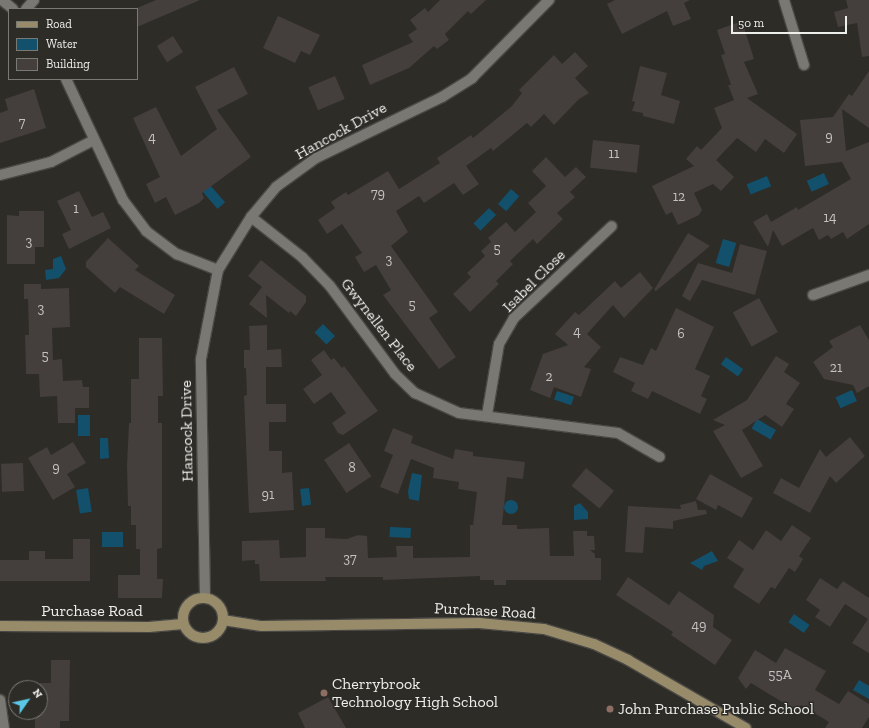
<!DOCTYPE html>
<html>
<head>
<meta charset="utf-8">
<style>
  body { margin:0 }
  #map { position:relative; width:869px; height:728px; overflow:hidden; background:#2d2c27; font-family:"Zilla Slab",serif }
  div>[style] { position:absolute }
  .water>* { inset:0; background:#13506c; transform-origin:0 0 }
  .round { border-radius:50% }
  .building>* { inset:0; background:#443e3d; transform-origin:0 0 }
  .roads { filter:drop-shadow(1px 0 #494845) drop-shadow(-1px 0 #494845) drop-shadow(0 1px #494845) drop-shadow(0 -1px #494845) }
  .minor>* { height:10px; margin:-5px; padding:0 5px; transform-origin:5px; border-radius:5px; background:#797872 }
  .secondary>* { height:10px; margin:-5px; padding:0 5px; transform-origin:5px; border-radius:5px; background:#978b6a }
  .secondary>.ring { margin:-5px; padding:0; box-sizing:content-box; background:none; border:10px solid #978b6a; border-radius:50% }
  .dots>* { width:11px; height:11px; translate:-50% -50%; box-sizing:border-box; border:2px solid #2d2c27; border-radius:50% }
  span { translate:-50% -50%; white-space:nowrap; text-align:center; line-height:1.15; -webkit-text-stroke:3px #2d2c27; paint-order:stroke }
  .number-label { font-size:14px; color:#c4c2c0 }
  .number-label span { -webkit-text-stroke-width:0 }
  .street-label { font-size:16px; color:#eeeeeb }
  .poi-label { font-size:16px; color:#eeeeeb }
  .left { translate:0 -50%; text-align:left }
  .legend { position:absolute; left:8px; top:8px; width:130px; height:72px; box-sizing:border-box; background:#2d2c27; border:1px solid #7a7a75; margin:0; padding:5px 7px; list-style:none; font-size:12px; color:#eeeeeb }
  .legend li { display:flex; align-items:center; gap:8px; height:20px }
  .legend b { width:20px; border:1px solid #7a7a75 }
  .north { position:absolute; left:8px; top:680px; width:40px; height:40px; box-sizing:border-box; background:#2d2c27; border:1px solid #7a7a75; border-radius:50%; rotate:56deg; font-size:11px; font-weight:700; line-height:16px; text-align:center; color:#eeeeeb }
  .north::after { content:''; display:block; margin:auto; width:14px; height:18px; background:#5bc7e7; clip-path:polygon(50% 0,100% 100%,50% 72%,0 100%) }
  .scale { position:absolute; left:731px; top:16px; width:116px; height:18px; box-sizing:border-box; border:2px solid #eeeeeb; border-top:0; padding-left:5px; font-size:12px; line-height:14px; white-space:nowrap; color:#eeeeeb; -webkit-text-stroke:3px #2d2c27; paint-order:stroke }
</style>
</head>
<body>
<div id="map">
  <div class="water">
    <div style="left:824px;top:173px;width:12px;height:19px;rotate:66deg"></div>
    <div style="left:767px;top:176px;width:11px;height:22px;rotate:68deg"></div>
    <div style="left:210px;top:185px;width:23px;height:10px;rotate:49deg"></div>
    <div style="left:511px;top:189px;width:11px;height:20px;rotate:41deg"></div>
    <div style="left:489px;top:208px;width:10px;height:22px;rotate:45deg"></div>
    <div style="left:723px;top:239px;width:14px;height:25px;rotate:17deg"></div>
    <div style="clip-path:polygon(61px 256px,66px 269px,59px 278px,46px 280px,45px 270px,53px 269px,53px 259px)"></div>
    <div style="left:323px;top:324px;width:17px;height:12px;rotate:45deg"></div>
    <div style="left:726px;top:357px;width:21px;height:9px;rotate:35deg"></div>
    <div style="left:852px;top:390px;width:12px;height:18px;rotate:66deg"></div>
    <div style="left:557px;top:391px;width:18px;height:9px;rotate:19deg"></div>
    <div style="left:78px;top:415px;width:12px;height:21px"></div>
    <div style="left:757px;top:419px;width:22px;height:11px;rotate:30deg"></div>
    <div style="clip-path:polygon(100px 438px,108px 438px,109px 458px,100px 459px)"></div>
    <div style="clip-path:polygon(412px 473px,422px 475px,419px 501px,409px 499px,408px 491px)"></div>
    <div style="left:88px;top:488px;width:24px;height:12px;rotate:81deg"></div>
    <div style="left:309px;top:488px;width:17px;height:9px;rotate:83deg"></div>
    <div class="round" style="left:504px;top:500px;width:14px;height:14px"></div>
    <div style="clip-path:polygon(580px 503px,588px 512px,588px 519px,574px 520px,574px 506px)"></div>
    <div style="left:390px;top:527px;width:21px;height:10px;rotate:3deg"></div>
    <div style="left:102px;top:532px;width:21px;height:15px"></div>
    <div style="clip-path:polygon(712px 551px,718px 561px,704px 566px,702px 570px,690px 563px)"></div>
    <div style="left:794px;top:614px;width:19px;height:10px;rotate:35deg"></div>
    <div style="clip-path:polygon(859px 680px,869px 686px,869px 699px,853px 690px)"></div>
  </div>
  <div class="building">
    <div style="clip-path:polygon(156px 0,200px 0,137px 27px,137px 8px)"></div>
    <div style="clip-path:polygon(440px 0,486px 0,471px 14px,468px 11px,445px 34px,449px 40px,437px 49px,434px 46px,409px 68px,370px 85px,362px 65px,413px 42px,408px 35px,417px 29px,410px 20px,425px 8px,428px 12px)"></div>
    <div style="clip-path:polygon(615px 0,690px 0,684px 3px,691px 19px,673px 26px,667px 11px,622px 34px,607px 4px)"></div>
    <div style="clip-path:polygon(846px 0,869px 0,869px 56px,862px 57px,857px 23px,838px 27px,834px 12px,848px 8px)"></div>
    <div style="clip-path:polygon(278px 16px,320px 35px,310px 55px,301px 51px,295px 63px,263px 48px)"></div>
    <div style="clip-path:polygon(742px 21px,754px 59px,744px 62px,758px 94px,747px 98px,797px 134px,784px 153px,765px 139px,756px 152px,737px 138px,716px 160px,734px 177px,721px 191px,713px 184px,694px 193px,702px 210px,699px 215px,678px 225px,672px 212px,666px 215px,652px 186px,694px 166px,686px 159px,697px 146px,701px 150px,722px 128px,714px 108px,734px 100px,728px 85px,731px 85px,721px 55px,725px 54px,717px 30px)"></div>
    <div style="left:173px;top:36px;width:19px;height:19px;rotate:58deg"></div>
    <div style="clip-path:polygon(575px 52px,588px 66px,575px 78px,589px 93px,579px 99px,554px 125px,544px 114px,531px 127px,527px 123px,493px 151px,491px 148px,466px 166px,479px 184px,463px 195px,454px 183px,424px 203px,419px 196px,396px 211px,408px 232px,391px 246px,438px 312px,429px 318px,456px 357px,439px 369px,383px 295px,391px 290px,376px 265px,364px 272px,355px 257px,362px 253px,342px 224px,327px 234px,318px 220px,335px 208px,331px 202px,346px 192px,348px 195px,388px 171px,399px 189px,440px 163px,437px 158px,471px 135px,473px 138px,512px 106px,522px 93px,519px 90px,554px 55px,562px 64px)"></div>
    <div style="clip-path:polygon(640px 66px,667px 73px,661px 95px,680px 101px,674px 124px,643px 116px,643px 113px,632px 111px,635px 102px,632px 101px)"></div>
    <div style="clip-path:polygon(234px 67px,248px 94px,217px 110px,251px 157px,202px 193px,204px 198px,199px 203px,175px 215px,166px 197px,155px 203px,146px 184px,160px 177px,133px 118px,156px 107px,181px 156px,217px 129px,195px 87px)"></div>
    <div style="clip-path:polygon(869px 71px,869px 128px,842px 109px,846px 151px,869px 142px,869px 224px,847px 239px,843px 232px,831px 239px,828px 235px,819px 240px,813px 228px,782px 246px,773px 230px,768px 247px,753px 222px,767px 214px,771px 222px,797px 207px,798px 210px,851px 179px,842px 162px,805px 166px,800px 120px,833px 117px,849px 94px,852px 96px)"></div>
    <div style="left:335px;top:76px;width:25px;height:29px;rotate:67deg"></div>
    <div style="clip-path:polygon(34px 89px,46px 128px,0 143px,0 113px,8px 110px,5px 99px)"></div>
    <div style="left:593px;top:140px;width:47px;height:28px;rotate:6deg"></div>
    <div style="clip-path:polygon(546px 157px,565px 177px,576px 167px,586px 177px,570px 192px,575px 197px,557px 213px,563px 219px,537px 244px,533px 239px,510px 261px,513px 264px,496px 281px,499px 284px,470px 312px,453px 294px,471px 277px,467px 273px,485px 256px,481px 251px,491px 242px,488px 238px,506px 222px,515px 232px,536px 212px,528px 203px,546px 186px,532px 171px)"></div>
    <div style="clip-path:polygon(79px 191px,92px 217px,103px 212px,111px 228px,69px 249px,62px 234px,71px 230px,57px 201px)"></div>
    <div style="clip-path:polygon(19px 211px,44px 211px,44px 247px,35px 247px,35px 264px,7px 264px,7px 215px,19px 216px)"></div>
    <div style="clip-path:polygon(688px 233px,710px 246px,656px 291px,654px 290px)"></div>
    <div style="clip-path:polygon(108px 238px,139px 266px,135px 270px,175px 295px,164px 314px,120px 287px,115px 293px,86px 267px,86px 262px)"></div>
    <div style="clip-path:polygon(740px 244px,767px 251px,755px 295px,702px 280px,690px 301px,682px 296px,698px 263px,732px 273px)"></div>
    <div style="clip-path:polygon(261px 260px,306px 296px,306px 302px,296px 316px,290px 311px,289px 313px,266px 295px,267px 318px,249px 304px,262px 287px,248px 276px)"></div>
    <div style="clip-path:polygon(640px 272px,653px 288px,624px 318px,613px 305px,587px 334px,601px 347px,584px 367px,591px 369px,581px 397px,554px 387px,550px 398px,530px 390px,543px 354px,568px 345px,555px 334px,575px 312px,579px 315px,615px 281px,621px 288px)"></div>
    <div style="clip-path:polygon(24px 284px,41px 284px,41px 289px,69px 288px,70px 327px,52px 328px,53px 360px,62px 359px,63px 381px,82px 380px,83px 387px,89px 387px,89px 408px,75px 408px,75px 423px,58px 423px,57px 396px,40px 397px,39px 374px,26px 374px,25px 335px,29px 335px,28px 299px,24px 299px)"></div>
    <div style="left:759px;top:298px;width:39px;height:30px;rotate:61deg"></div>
    <div style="clip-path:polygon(676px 308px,714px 327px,695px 369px,710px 376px,701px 396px,707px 399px,700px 414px,652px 391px,648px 399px,631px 391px,635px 383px,613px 372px,620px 357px,643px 365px,651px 348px,656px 351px)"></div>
    <div style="clip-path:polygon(267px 325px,267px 350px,281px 349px,282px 367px,266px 367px,266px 404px,286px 404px,286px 422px,269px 422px,269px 451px,282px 451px,282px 473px,292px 472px,294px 510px,249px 513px,244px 396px,247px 395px,246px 368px,244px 368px,244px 350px,250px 350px,249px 326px)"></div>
    <div style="clip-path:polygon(860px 325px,869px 340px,869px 386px,857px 393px,853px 385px,824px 379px,813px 362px,833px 347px,829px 341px)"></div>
    <div style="clip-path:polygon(139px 338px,162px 338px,163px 396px,158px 396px,158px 423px,162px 423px,162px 548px,157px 549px,157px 579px,163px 579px,162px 598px,118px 598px,118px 575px,140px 575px,140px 549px,136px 549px,136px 525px,131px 525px,131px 506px,128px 506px,127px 465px,129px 423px,131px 423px,131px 379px,139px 379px)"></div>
    <div style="clip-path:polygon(324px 350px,331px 360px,334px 358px,342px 368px,344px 366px,378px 411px,343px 435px,338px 433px,332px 423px,346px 413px,331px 392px,314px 404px,303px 389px,322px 375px,311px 360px)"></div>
    <div style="clip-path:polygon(776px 356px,789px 364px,784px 372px,800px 383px,786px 404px,794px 409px,782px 427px,765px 415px,742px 430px,763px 466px,741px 478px,713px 431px,725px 425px,713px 420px,747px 400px)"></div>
    <div style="clip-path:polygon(393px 428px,413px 436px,411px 443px,453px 459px,455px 449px,473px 452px,473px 456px,525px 462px,523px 479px,507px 477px,502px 525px,517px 525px,517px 529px,549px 528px,550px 556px,574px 556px,573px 531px,587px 531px,587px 536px,594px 536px,595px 550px,590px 550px,595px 554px,595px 558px,601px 558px,601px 580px,506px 580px,506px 585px,494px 585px,494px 580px,480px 580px,480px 576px,383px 580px,383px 577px,325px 577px,326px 581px,260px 581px,259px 564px,255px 564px,255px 560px,242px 561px,242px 541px,279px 540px,280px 558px,306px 557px,306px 528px,325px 528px,325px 538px,347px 539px,358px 535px,367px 536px,368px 558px,397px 557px,396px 546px,413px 546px,413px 558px,470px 557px,470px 525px,473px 525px,477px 492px,458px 489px,459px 482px,433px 478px,434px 468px,411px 459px,398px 494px,380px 487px,393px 455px,384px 451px)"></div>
    <div style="clip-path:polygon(850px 437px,865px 456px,836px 483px,830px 476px,810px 513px,773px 493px,781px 478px,799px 488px,820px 449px,826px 457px)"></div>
    <div style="clip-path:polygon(73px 442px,86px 463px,67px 474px,75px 487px,53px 500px,28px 458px,47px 447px,51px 455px)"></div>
    <div style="left:349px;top:443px;width:40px;height:30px;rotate:56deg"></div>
    <div style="left:23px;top:463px;width:28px;height:22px;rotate:88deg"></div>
    <div style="left:586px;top:468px;width:36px;height:23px;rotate:39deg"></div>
    <div style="clip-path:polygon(710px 474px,753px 498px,742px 518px,718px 505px,716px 510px,696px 499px)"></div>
    <div style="clip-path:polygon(696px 501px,698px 510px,706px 510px,707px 514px,673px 521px,673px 529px,645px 527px,643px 553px,625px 552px,628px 506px,681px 509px,680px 505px)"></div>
    <div style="clip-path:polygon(792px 525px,811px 538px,799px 556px,803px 559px,795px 572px,789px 568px,775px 589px,771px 587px,759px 604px,733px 587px,744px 569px,727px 558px,739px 540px,753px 550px,766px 530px,781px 541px)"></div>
    <div style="clip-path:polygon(73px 539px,90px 539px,90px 581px,0 581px,0 560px,29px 560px,29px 551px,45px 551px,45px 559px,73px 559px)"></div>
    <div style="clip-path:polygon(628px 577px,669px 605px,679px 591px,714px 615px,713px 627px,732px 640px,715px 665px,671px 635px,673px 632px,616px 595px)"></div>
    <div style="clip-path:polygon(820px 578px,837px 589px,843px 581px,869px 598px,869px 653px,852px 643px,868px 619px,845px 604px,830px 627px,815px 617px,820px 610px,806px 600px)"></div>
    <div style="clip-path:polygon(785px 648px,826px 671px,815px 690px,839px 704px,848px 691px,869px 704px,869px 717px,862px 728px,825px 728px,829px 722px,801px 705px,797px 711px,751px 683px,746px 689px,738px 678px,755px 650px,776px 663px)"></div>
    <div style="clip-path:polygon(51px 660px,70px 660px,69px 721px,60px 721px,60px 728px,35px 728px,35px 712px,40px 712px,40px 683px,51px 683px)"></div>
    <div style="clip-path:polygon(328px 697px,346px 728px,305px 728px,298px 713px)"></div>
  </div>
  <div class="roads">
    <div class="minor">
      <div style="left:2px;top:0;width:14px;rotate:39deg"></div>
      <div style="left:784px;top:0;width:68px;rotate:72.9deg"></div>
      <div style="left:26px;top:9px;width:12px;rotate:-48deg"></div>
      <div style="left:66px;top:79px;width:134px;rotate:64.8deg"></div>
      <div style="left:123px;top:200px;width:39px;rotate:53deg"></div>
      <div style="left:146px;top:231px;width:39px;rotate:37deg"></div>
      <div style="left:177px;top:254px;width:44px;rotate:21.3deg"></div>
      <div style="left:0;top:175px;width:53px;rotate:-14.3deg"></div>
      <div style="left:51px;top:162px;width:48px;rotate:-27.1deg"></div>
      <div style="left:251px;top:217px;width:65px;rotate:38.1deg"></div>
      <div style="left:302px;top:257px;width:40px;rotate:46deg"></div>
      <div style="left:330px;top:286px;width:109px;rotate:53.5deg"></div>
      <div style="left:395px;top:374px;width:28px;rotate:44deg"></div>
      <div style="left:415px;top:393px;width:48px;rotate:24.4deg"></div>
      <div style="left:459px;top:413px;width:160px;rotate:7.2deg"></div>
      <div style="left:618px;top:433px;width:48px;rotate:29.7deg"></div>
      <div style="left:813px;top:295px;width:59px;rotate:-19.7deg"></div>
      <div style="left:487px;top:415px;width:72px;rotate:-80.4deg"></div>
      <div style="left:499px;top:344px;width:30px;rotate:-60deg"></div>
      <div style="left:514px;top:318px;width:134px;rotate:-43.2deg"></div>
      <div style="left:205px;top:597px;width:238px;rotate:-91deg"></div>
      <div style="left:201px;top:359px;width:91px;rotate:-79.2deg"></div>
      <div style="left:218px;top:270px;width:62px;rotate:-58.1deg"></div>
      <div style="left:251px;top:217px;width:39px;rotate:-50deg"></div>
      <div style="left:276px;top:187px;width:49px;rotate:-35.9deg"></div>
      <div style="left:316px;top:158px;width:140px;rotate:-25.8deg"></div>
      <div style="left:442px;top:97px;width:36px;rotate:-32deg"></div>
      <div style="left:472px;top:78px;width:110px;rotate:-45.4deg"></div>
      <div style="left:0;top:700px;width:28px;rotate:82deg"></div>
    </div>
    <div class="secondary">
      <div class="ring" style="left:183px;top:598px;width:30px;height:30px"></div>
      <div style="left:223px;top:620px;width:39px;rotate:9deg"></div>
      <div style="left:262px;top:626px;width:217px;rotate:-0.8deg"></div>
      <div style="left:479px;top:623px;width:65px;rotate:5.3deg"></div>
      <div style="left:544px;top:629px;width:52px;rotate:16.7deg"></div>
      <div style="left:594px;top:644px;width:38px;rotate:25deg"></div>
      <div style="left:628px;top:660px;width:136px;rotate:30deg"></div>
      <div style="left:0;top:626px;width:149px;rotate:0.4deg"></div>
      <div style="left:149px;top:627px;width:34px;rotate:-5deg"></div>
    </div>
  </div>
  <div class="dots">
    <div style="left:324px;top:693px;background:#8d6e63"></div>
    <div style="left:610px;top:709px;background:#8d6e63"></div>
  </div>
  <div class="number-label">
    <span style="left:22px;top:123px">7</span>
    <span style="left:829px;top:137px">9</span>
    <span style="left:152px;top:138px">4</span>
    <span style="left:614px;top:154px">11</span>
    <span style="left:378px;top:194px">79</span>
    <span style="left:679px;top:197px">12</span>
    <span style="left:76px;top:209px">1</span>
    <span style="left:830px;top:218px">14</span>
    <span style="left:29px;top:242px">3</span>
    <span style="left:497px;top:249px">5</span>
    <span style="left:389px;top:260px">3</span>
    <span style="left:412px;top:305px">5</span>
    <span style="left:41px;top:309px">3</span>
    <span style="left:577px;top:332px">4</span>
    <span style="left:681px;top:334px">6</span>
    <span style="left:45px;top:356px">5</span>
    <span style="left:836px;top:368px">21</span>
    <span style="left:549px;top:377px">2</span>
    <span style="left:56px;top:468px">9</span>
    <span style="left:352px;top:468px">8</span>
    <span style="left:268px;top:495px">91</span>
    <span style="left:350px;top:559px">37</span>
    <span style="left:699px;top:626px">49</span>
    <span style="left:780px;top:675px">55A</span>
  </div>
  <div class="street-label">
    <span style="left:341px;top:131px;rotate:-29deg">Hancock Drive</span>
    <span style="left:534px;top:281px;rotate:-45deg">Isabel Close</span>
    <span style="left:379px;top:325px;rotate:52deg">Gwynellen Place</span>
    <span style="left:187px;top:431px;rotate:-91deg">Hancock Drive</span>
    <span style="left:92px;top:611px">Purchase Road</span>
    <span style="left:485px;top:611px;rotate:3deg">Purchase Road</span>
  </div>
  <div class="poi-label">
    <span class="left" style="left:332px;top:693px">Cherrybrook<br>Technology High School</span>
    <span class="left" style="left:618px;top:709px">John Purchase Public School</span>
  </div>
  <ul class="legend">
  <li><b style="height:5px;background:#978b6a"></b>Road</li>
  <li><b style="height:11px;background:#13506c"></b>Water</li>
  <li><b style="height:11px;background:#443e3d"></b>Building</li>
  </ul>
  <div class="north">N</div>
  <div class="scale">50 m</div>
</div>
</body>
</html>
